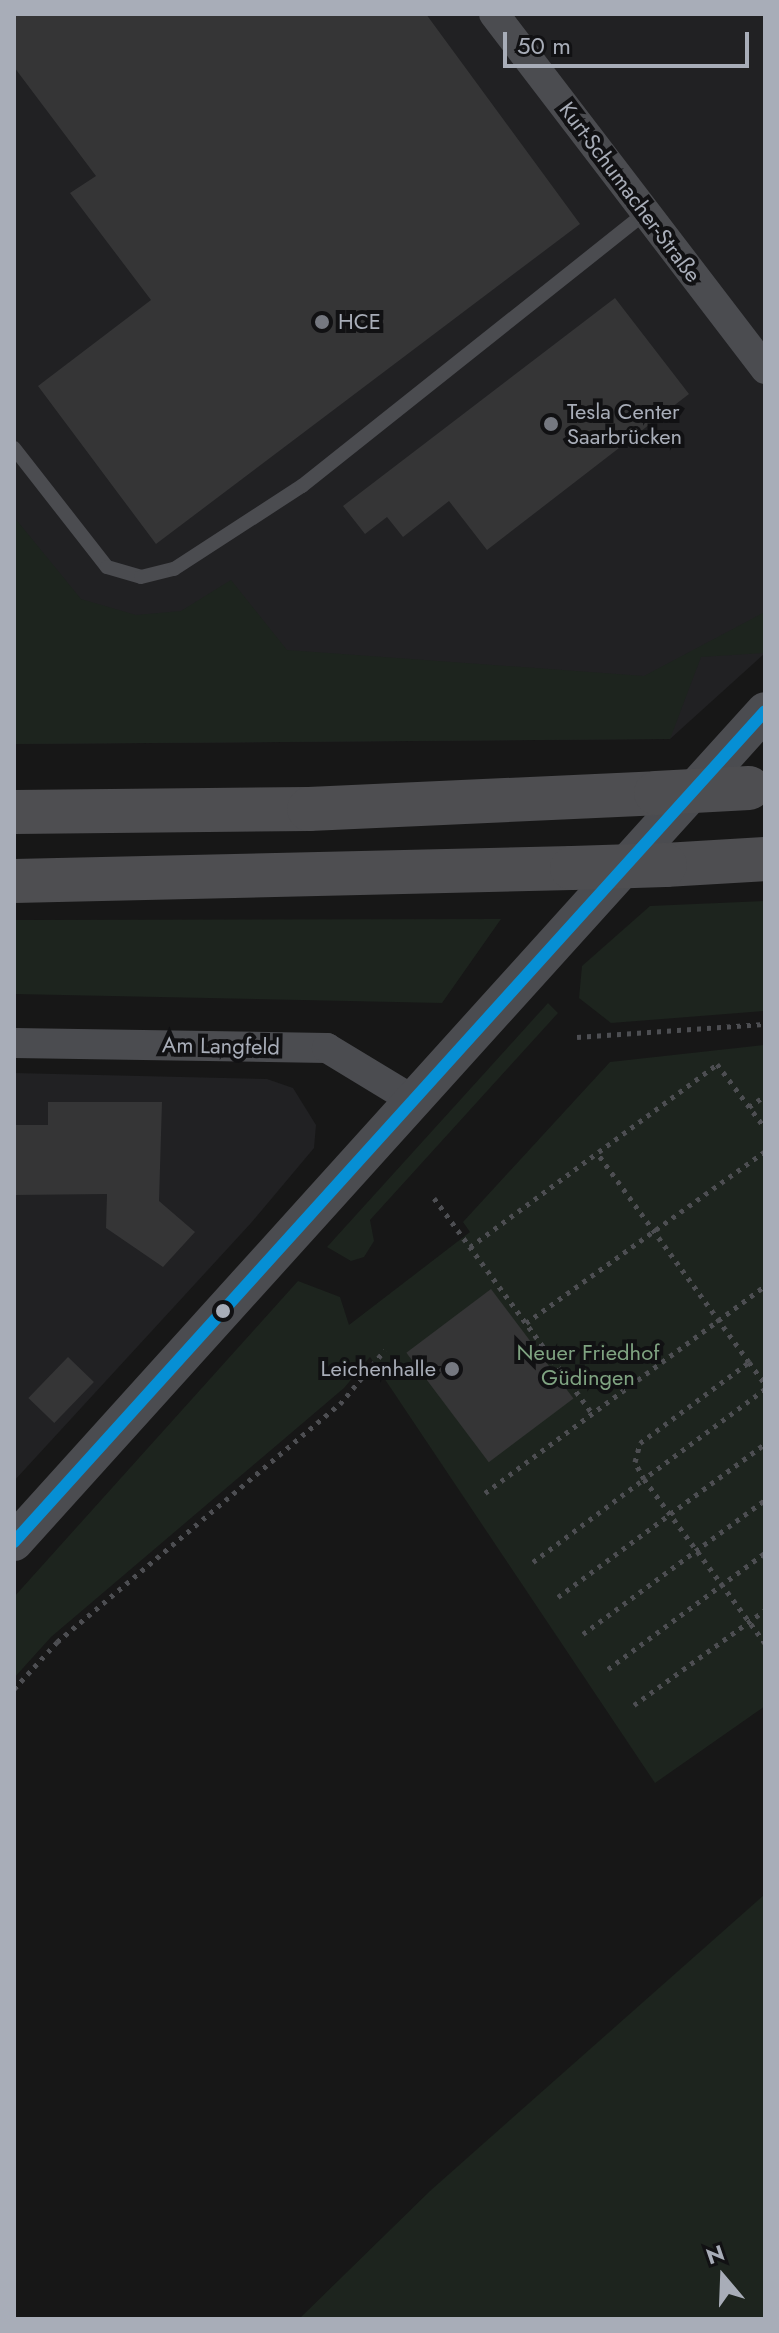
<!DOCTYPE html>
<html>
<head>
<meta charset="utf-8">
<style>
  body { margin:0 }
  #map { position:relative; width:779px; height:2333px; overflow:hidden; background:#171717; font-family:Jost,sans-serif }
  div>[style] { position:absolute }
  .built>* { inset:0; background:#212123 }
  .green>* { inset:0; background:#1d241e }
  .building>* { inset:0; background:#353536; transform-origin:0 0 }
  .path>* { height:5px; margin-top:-2.5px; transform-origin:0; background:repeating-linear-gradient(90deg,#4d4e52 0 4px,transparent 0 10px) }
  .service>* { height:14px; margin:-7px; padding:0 7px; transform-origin:7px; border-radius:7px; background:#4b4c50 }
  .minor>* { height:30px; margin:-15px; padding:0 15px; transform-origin:15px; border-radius:15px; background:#4b4c50 }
  .tertiary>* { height:38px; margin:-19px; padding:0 19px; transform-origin:19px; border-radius:19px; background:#4b4c50 }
  .motorway>* { height:44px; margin:-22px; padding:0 22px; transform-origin:22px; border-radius:22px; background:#4e4e51 }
  .motorway-bridge>* { height:44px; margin:-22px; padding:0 22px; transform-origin:22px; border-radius:22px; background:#4e4e51 }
  .bus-1>* { height:12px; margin:-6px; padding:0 6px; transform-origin:6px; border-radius:6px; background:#068fd4 }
  .dots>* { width:22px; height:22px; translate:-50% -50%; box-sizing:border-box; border:4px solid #111113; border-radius:50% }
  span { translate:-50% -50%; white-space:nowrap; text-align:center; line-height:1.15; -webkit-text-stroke:8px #111113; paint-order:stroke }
  .street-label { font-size:22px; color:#a8adb8 }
  .poi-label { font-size:22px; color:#a8adb8 }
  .left { translate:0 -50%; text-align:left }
  .right { translate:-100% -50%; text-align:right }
  .park-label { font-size:22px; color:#7fa381 }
  .frame { position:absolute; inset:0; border:16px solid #a8adb8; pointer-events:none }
  .north { position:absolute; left:683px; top:2237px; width:80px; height:80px; -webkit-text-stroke:6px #111113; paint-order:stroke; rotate:341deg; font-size:22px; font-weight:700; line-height:32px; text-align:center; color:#a8adb8 }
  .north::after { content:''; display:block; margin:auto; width:28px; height:36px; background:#a8adb8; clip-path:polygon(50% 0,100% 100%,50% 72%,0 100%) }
  .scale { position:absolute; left:503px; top:32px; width:246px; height:36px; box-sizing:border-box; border:4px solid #a8adb8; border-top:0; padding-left:10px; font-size:24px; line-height:28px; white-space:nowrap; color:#a8adb8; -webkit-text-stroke:6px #111113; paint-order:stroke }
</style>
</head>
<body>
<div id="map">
  <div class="built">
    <div style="clip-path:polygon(14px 14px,765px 14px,765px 653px,670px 739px,14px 744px)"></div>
    <div style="clip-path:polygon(14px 1073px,267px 1079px,293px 1088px,316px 1125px,314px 1148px,251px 1223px,14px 1481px)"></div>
  </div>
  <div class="green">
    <div style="clip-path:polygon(14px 517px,81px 599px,136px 615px,181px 611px,231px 580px,287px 650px,644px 676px,765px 612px,765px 653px,701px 657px,670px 739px,14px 744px)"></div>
    <div style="clip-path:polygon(765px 901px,765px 1011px,611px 1023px,579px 998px,582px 966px,650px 906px)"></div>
    <div style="clip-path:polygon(501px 919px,442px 1003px,14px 994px,14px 920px)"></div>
    <div style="clip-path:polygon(548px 1003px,558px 1013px,370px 1220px,374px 1241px,364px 1257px,351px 1261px,327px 1247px)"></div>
    <div style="clip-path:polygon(765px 1045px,765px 1706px,655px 1783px,370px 1357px,344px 1388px,51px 1637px,14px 1678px,14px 1597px,298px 1281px,340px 1297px,349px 1325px,470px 1232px,463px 1222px,610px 1062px)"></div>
    <div style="clip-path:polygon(765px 1894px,765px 2319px,299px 2319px,430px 2191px)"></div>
  </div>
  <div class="building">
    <div style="clip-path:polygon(14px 14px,426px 14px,580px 224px,156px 544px,38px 386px,151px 300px,70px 193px,96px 176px,14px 67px)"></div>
    <div style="clip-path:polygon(615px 298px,689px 394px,487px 550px,449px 501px,403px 537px,387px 517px,365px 534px,343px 506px)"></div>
    <div style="clip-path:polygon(48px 1102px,162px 1102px,159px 1201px,195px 1232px,163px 1267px,106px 1228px,107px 1194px,14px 1195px,14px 1125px,48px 1125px)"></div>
    <div style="left:491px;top:1289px;width:137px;height:106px;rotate:53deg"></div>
    <div style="left:68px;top:1357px;width:36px;height:57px;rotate:44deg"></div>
  </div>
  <div class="path">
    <div style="left:577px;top:1037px;width:188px;rotate:-4deg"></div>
    <div style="left:749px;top:1107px;width:19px;rotate:-35deg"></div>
    <div style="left:434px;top:1198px;width:267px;rotate:53.7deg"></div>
    <div style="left:470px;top:1247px;width:307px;rotate:-36.5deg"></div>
    <div style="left:717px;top:1064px;width:80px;rotate:53.1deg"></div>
    <div style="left:526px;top:1323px;width:294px;rotate:-35.7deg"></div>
    <div style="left:749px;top:1362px;width:27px;rotate:54deg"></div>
    <div style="left:765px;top:1389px;width:151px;rotate:143.4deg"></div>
    <div style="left:644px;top:1479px;width:204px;rotate:53.6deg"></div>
    <div style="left:485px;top:1493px;width:348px;rotate:-36.5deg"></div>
    <div style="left:533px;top:1562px;width:139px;rotate:-36.8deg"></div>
    <div style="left:644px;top:1479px;width:19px;rotate:-118deg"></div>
    <div style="left:635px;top:1462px;width:20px;rotate:-75deg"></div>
    <div style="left:640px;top:1443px;width:136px;rotate:-36.6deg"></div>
    <div style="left:749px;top:1362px;width:257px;rotate:-126deg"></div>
    <div style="left:558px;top:1597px;width:257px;rotate:-36.5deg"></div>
    <div style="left:583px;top:1634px;width:226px;rotate:-36.4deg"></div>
    <div style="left:608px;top:1669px;width:195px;rotate:-36.5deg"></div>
    <div style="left:14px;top:1689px;width:64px;rotate:-47.5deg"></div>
    <div style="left:57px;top:1642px;width:370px;rotate:-40.1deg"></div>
    <div style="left:340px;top:1404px;width:70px;rotate:-50.2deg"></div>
    <div style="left:634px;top:1705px;width:162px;rotate:-35.9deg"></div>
  </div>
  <div class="service">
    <div style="left:14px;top:448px;width:151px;rotate:52deg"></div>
    <div style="left:107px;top:567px;width:35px;rotate:16deg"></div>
    <div style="left:141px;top:577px;width:34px;rotate:-14deg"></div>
    <div style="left:174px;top:569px;width:153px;rotate:-33deg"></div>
    <div style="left:302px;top:486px;width:438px;rotate:-38.5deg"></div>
  </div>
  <div class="minor">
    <div style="left:494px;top:14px;width:447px;rotate:52.6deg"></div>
    <div style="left:14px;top:1043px;width:313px;rotate:0.9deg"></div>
    <div style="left:327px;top:1048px;width:100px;rotate:31.2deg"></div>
  </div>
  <div class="tertiary">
    <div style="left:14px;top:1542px;width:1120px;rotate:-47.89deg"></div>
  </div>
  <div class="motorway">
    <div style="left:14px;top:812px;width:295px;rotate:-0.6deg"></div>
    <div style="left:309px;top:809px;width:347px;rotate:-2.6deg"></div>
    <div style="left:665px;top:865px;width:100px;rotate:-3.4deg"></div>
    <div style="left:14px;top:881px;width:558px;rotate:-1.33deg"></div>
  </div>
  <div class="motorway-bridge">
    <div style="left:656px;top:793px;width:93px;rotate:-3.1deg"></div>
    <div style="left:572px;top:868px;width:93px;rotate:-1.8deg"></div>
  </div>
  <div class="bus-1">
    <div style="left:14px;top:1542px;width:1120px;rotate:-47.89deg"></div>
  </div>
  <div class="dots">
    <div style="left:322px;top:322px;background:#757880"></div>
    <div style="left:551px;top:424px;background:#757880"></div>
    <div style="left:223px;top:1311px;background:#a8adb8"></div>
    <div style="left:452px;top:1369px;background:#757880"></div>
  </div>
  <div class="street-label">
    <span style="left:630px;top:192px;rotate:53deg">Kurt-Schumacher-Straße</span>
    <span style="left:221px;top:1046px;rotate:1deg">Am Langfeld</span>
  </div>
  <div class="poi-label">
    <span class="left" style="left:338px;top:322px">HCE</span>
    <span class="left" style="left:567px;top:424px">Tesla Center<br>Saarbrücken</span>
    <span class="right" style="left:436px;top:1369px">Leichenhalle</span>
  </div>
  <div class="park-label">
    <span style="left:588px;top:1365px">Neuer Friedhof<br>Güdingen</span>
  </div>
  <div class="frame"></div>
  <div class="north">N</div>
  <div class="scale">50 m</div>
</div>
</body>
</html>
